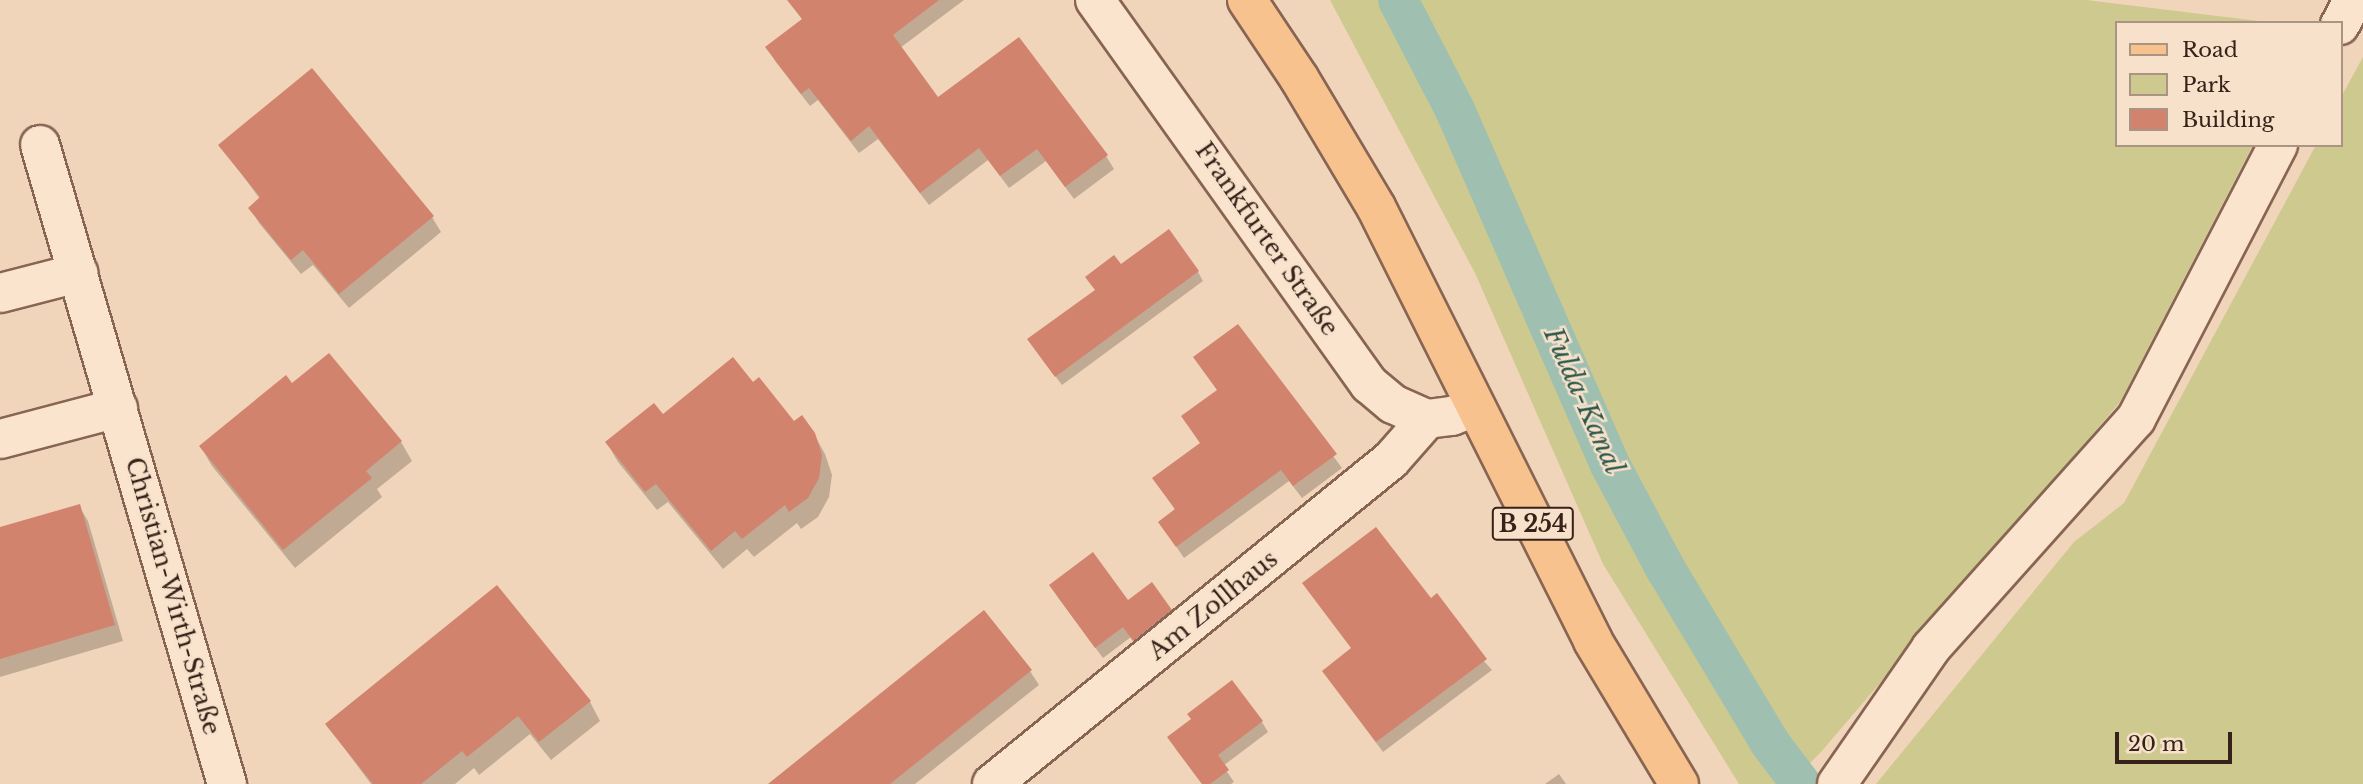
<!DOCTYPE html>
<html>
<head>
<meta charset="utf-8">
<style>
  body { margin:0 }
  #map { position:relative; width:2363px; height:784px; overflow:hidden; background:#f0d5ba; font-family:"Libre Baskerville",serif }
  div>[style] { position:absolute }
  .green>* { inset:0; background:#cec98e }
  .shadow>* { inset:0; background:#0003 }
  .canal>* { height:40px; margin:-20px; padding:0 20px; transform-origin:20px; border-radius:20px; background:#9fc0b0 }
  .building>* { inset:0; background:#d1836d }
  .roads { filter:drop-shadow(2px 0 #886553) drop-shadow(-2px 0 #886553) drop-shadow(0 2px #886553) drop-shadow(0 -2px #886553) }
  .minor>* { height:38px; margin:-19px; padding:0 19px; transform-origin:19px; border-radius:19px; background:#fbe4cd }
  .major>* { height:38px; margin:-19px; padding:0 19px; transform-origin:19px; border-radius:19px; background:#f8c28e }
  span { translate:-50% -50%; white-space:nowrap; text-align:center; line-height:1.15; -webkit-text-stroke:5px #f7e1ca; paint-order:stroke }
  .shield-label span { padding:2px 5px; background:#f7e1ca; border:2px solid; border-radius:5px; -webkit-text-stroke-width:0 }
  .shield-label { font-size:23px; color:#36221a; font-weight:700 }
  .street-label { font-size:24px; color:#36221a }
  .water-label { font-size:26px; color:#28574b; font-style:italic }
  .legend { position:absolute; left:2115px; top:21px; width:228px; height:126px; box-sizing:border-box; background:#f7e1ca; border:2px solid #aa9584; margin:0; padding:9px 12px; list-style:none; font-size:21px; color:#36221a }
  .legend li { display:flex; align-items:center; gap:14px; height:35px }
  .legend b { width:35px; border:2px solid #aa9584 }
  .scale { position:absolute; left:2115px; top:732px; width:117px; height:32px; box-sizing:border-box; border:4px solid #36221a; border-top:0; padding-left:9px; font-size:21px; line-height:24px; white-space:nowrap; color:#36221a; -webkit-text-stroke:5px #f7e1ca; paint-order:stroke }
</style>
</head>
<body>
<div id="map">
  <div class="green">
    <div style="clip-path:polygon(1330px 0,2086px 0,2275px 23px,2116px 23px,2116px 145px,2253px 145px,2120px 402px,1821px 752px,1789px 784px,1739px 784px,1603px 564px,1475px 273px)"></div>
    <div style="clip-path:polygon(2363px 57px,2363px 784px,1876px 784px,2074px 542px,2124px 503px,2316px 145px,2340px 145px,2340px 99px)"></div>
  </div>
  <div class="shadow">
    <div style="clip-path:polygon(804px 0,964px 0,900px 48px,938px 99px,1106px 156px,1114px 169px,1074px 199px,1046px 161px,1009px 188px,988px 160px,929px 205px,878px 139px,859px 153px,818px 100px,810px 106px,775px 61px,768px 48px,803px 21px,795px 7px)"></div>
    <div style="clip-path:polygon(220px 145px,432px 217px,441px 232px,349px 308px,313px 265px,301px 274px,259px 223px,250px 208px,260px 199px)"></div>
    <div style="clip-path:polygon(1120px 266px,1198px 272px,1203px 281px,1062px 385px,1035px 349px)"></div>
    <div style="clip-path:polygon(1238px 327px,1342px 468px,1302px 498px,1289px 481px,1184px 558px,1160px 523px,1176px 511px,1154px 479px,1201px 444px,1183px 417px,1218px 391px,1195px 358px)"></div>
    <div style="clip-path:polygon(329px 355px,401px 442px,412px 461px,377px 489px,382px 497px,295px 568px,212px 466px,201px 447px,292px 385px)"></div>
    <div style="clip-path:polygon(753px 385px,794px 423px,814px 434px,825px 454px,832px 475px,829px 497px,818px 517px,801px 529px,797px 523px,754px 557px,747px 549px,723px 569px,668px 502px,657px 510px,618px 462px,607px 443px,663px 417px)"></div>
    <div style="clip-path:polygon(79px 506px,88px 521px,123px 641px,0 677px,0 529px)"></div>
    <div style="clip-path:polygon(1057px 596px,1128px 602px,1171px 611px,1177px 621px,1140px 650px,1131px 637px,1103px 658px)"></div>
    <div style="clip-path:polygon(1430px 601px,1492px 670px,1383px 752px,1330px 681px,1352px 649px)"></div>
    <div style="clip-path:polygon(1030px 671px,1039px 685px,915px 784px,770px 784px)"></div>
    <div style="clip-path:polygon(590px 702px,600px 721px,551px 760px,530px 734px,479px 775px,474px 768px,455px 784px,371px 784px,327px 725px)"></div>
    <div style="clip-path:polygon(1262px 722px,1268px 732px,1223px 766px,1234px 782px,1231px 784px,1202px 784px,1175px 748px)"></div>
    <div style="clip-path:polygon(1559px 774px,1566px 784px,1545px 784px)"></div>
  </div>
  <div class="canal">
    <div style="left:1398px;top:0;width:124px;rotate:62.6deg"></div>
    <div style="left:1455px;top:110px;width:385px;rotate:66.4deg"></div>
    <div style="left:1609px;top:463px;width:119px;rotate:61.9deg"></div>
    <div style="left:1665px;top:568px;width:204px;rotate:59deg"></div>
    <div style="left:1770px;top:743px;width:51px;rotate:52.9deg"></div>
  </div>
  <div class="building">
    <div style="clip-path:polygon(787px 0,939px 0,893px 35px,938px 97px,1019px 37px,1108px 155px,1065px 187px,1037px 149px,1000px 176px,979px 148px,920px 193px,869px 126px,851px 141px,809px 88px,801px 94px,765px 47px,802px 19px)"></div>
    <div style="clip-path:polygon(312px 68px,434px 216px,339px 294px,303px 250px,291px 260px,248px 208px,260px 197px,218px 145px)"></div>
    <div style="clip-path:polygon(1169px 229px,1199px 271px,1055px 377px,1027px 339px,1095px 290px,1085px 277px,1114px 255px,1121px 264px)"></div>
    <div style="clip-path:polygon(1238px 324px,1337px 454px,1293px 486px,1281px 470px,1176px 547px,1158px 522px,1175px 509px,1152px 478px,1200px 443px,1181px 416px,1217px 390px,1193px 357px)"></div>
    <div style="clip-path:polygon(329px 353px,402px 441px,366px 471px,372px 478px,283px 550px,199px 446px,286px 375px,292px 383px)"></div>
    <div style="clip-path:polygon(733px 357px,753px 382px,759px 377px,794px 421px,802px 415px,815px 433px,822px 455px,819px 478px,808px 498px,789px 512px,785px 505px,742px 539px,735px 531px,711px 551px,656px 484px,645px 492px,605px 442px,654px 403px,663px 414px)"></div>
    <div style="clip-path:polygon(80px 504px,115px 625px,0 659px,0 527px)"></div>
    <div style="clip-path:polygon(1376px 527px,1431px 598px,1437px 593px,1487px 659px,1376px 742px,1322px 671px,1351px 648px,1302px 583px)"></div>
    <div style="clip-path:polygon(1093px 552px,1128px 600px,1152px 582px,1172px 610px,1133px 641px,1123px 627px,1095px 648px,1049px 585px)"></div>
    <div style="clip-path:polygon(497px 585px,591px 701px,539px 742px,518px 716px,467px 757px,462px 751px,421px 784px,373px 784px,325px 724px)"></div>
    <div style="clip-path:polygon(984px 610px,1032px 670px,890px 784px,768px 784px)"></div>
    <div style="clip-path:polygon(1232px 680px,1263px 721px,1218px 755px,1229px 770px,1210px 784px,1202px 784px,1167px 737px,1191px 719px,1187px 714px)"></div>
  </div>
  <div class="roads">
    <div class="minor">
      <div style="left:1095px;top:0;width:472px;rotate:54.5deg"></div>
      <div style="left:1369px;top:384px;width:31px;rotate:40deg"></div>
      <div style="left:1393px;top:404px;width:37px;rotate:24deg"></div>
      <div style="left:1427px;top:419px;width:25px;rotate:-7deg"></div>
      <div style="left:1452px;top:416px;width:24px;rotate:-22deg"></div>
      <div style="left:2340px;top:25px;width:28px;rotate:-63deg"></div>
      <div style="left:40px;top:145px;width:666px;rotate:73.69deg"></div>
      <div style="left:0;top:293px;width:81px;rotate:-14.4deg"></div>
      <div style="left:0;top:439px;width:122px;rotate:-14.7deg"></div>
      <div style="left:992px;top:784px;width:514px;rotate:-39.08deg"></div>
      <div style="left:1391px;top:460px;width:55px;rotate:-48.7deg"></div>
      <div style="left:1837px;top:784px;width:165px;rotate:-55.3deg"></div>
      <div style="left:1931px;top:648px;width:307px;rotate:-48.2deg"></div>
      <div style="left:2136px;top:419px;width:309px;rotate:-62.6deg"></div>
    </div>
    <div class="major">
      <div style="left:1247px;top:0;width:94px;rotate:56.3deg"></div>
      <div style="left:1299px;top:78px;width:150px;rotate:59.2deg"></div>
      <div style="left:1376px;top:207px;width:485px;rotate:63.4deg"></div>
      <div style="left:1593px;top:641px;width:167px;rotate:59deg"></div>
    </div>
  </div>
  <div class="shield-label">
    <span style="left:1533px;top:524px">B 254</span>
  </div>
  <div class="street-label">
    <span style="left:1267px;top:239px;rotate:55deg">Frankfurter Straße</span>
    <span style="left:173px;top:596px;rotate:74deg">Christian-Wirth-Straße</span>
    <span style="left:1213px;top:605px;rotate:-39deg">Am Zollhaus</span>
  </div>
  <div class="water-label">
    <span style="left:1583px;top:401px;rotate:66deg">Fulda-Kanal</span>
  </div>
  <ul class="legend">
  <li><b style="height:9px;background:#f8c28e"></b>Road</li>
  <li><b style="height:19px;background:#cec98e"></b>Park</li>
  <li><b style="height:19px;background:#d1836d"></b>Building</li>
  </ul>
  <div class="scale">20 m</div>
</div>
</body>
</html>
